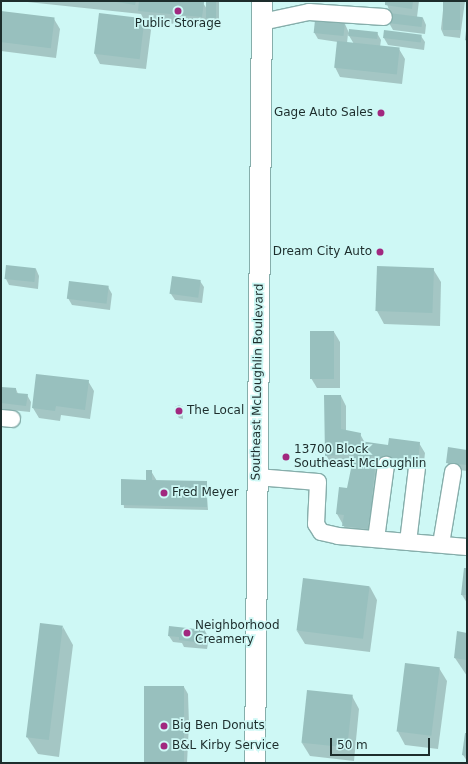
<!DOCTYPE html>
<html>
<head>
<meta charset="utf-8">
<style>
  body { margin:0 }
  #map { position:relative; width:468px; height:764px; overflow:hidden; background:#cef8f5; font-family:"DejaVu Sans",sans-serif }
  div>[style] { position:absolute }
  .shadow>* { inset:0; background:#0003 }
  .building>* { inset:0; background:#98c0be; transform-origin:0 0 }
  .roads { filter:drop-shadow(1px 0 #86aeab) drop-shadow(-1px 0 #86aeab) drop-shadow(0 1px #86aeab) drop-shadow(0 -1px #86aeab) }
  .minor>* { height:16px; margin:-8px; padding:0 8px; transform-origin:8px; border-radius:8px; background:#fff }
  .major>* { height:20px; margin:-10px; padding:0 10px; transform-origin:10px; border-radius:10px; background:#fff }
  .dots>* { width:11px; height:11px; translate:-50% -50%; box-sizing:border-box; border:2px solid #cef8f5; border-radius:50% }
  span { translate:-50% -50%; white-space:nowrap; text-align:center; line-height:1.15; -webkit-text-stroke:3.5px #cef8f5; paint-order:stroke }
  .poi-label { font-size:12px; color:#1d2d2c }
  .right { translate:-100% -50%; text-align:right }
  .left { translate:0 -50%; text-align:left }
  .street-label { font-size:12px; color:#1d2d2c }
  .frame { position:absolute; inset:0; border:2px solid #1d2d2c; pointer-events:none }
  .scale { position:absolute; left:330px; top:738px; width:100px; height:18px; box-sizing:border-box; border:2px solid #1d2d2c; border-top:0; padding-left:5px; font-size:12px; line-height:14px; white-space:nowrap; color:#1d2d2c; -webkit-text-stroke:3px #cef8f5; paint-order:stroke }
</style>
</head>
<body>
<div id="map">
  <div class="shadow">
    <div style="clip-path:polygon(18px 1px,185px 1px,203px 3px,207px 9px,207px 1px,219px 1px,219px 24px,210px 24px,208px 20px,207px 27px,145px 21px,151px 30px,146px 69px,100px 64px,95px 54px,144px 20px,141px 14px)"></div>
    <div style="clip-path:polygon(386px 1px,419px 1px,417px 17px,423px 18px,426px 25px,425px 34px,393px 30px,389px 23px,390px 13px)"></div>
    <div style="clip-path:polygon(444px 1px,465px 1px,460px 38px,444px 36px,441px 29px)"></div>
    <div style="clip-path:polygon(1px 12px,54px 19px,60px 29px,56px 58px,1px 51px)"></div>
    <div style="clip-path:polygon(evenodd,345px 24px,349px 33px,377px 33px,381px 40px,380px 47px,399px 49px,405px 59px,402px 84px,340px 77px,335px 67px,338px 42px,318px 39px,314px 32px,345px 24px,348px 34px,354px 44px,347px 43px,348px 34px)"></div>
    <div style="clip-path:polygon(385px 31px,421px 36px,425px 42px,424px 50px,388px 45px,384px 38px)"></div>
    <div style="clip-path:polygon(378px 267px,433px 269px,441px 282px,440px 326px,384px 324px,377px 311px)"></div>
    <div style="clip-path:polygon(36px 269px,39px 276px,38px 289px,9px 285px,6px 279px)"></div>
    <div style="clip-path:polygon(200px 281px,204px 287px,202px 303px,175px 300px,171px 294px)"></div>
    <div style="clip-path:polygon(108px 287px,112px 294px,110px 310px,72px 305px,68px 298px)"></div>
    <div style="clip-path:polygon(334px 332px,340px 342px,340px 388px,317px 388px,311px 378px)"></div>
    <div style="clip-path:polygon(88px 381px,94px 391px,90px 419px,61px 415px,60px 421px,39px 418px,33px 408px)"></div>
    <div style="clip-path:polygon(1px 388px,16px 389px,18px 394px,27px 395px,31px 402px,30px 412px,1px 409px)"></div>
    <div style="clip-path:polygon(341px 396px,346px 406px,346px 431px,360px 434px,365px 443px,389px 446px,419px 443px,425px 453px,423px 471px,377px 466px,376px 472px,380px 480px,374px 530px,349px 535px,337px 514px,348px 489px,353px 464px,332px 465px,326px 455px)"></div>
    <div style="clip-path:polygon(182px 408px,183px 419px,179px 418px,177px 415px)"></div>
    <div style="clip-path:polygon(467px 451px,467px 471px,451px 469px,447px 462px)"></div>
    <div style="clip-path:polygon(151px 471px,157px 481px,206px 482px,208px 510px,124px 508px,122px 480px,147px 481px)"></div>
    <div style="clip-path:polygon(467px 569px,467px 603px,462px 595px)"></div>
    <div style="clip-path:polygon(370px 587px,377px 600px,370px 652px,305px 644px,297px 631px)"></div>
    <div style="clip-path:polygon(63px 627px,73px 645px,59px 757px,38px 754px,27px 737px)"></div>
    <div style="clip-path:polygon(205px 631px,209px 638px,207px 649px,184px 647px,182px 643px,173px 642px,169px 636px)"></div>
    <div style="clip-path:polygon(458px 633px,467px 633px,467px 676px,455px 658px)"></div>
    <div style="clip-path:polygon(439px 668px,447px 681px,438px 749px,405px 745px,398px 732px)"></div>
    <div style="clip-path:polygon(184px 687px,188px 694px,189px 724px,187px 763px,144px 763px)"></div>
    <div style="clip-path:polygon(352px 696px,359px 709px,354px 761px,310px 756px,302px 743px)"></div>
    <div style="clip-path:polygon(467px 734px,467px 761px,463px 755px)"></div>
  </div>
  <div class="building">
    <div style="clip-path:polygon(111px 1px,136px 1px,135px 5px)"></div>
    <div style="clip-path:polygon(139px 1px,204px 2px,202px 17px,138px 11px)"></div>
    <div style="left:206px;top:1px;width:10px;height:17px"></div>
    <div style="clip-path:polygon(385px 1px,413px 1px,412px 9px,385px 5px)"></div>
    <div style="left:443px;top:1px;width:17px;height:29px"></div>
    <div style="left:1px;top:11px;width:54px;height:31px;rotate:7deg"></div>
    <div style="left:99px;top:13px;width:46px;height:41px;rotate:7deg"></div>
    <div style="left:389px;top:13px;width:34px;height:10px;rotate:7deg"></div>
    <div style="left:315px;top:20px;width:30px;height:13px;rotate:6deg"></div>
    <div style="left:349px;top:29px;width:29px;height:7px;rotate:6deg"></div>
    <div style="left:384px;top:30px;width:38px;height:8px;rotate:7deg"></div>
    <div style="clip-path:polygon(466px 31px,467px 31px,467px 41px,465px 40px)"></div>
    <div style="left:337px;top:41px;width:63px;height:27px;rotate:6deg"></div>
    <div style="left:6px;top:265px;width:30px;height:14px;rotate:6deg"></div>
    <div style="left:377px;top:266px;width:57px;height:45px;rotate:2deg"></div>
    <div style="left:172px;top:276px;width:29px;height:18px;rotate:8deg"></div>
    <div style="left:69px;top:281px;width:40px;height:18px;rotate:7deg"></div>
    <div style="left:310px;top:331px;width:24px;height:48px"></div>
    <div style="clip-path:polygon(36px 374px,89px 380px,85px 410px,56px 406px,55px 411px,32px 408px)"></div>
    <div style="clip-path:polygon(1px 387px,16px 388px,16px 393px,28px 394px,26px 406px,1px 403px)"></div>
    <div style="clip-path:polygon(324px 395px,341px 395px,341px 429px,361px 433px,360px 441px,388px 445px,389px 438px,420px 442px,418px 462px,371px 456px,370px 468px,375px 469px,372px 496px,377px 496px,374px 521px,369px 520px,368px 529px,342px 526px,344px 515px,336px 514px,339px 487px,347px 488px,354px 454px,325px 456px)"></div>
    <div style="clip-path:polygon(179px 405px,183px 407px,182px 416px,176px 416px,175px 407px)"></div>
    <div style="clip-path:polygon(448px 447px,467px 450px,467px 465px,446px 463px)"></div>
    <div style="clip-path:polygon(146px 470px,152px 470px,152px 480px,207px 481px,207px 507px,121px 505px,121px 479px,146px 480px)"></div>
    <div style="clip-path:polygon(464px 568px,467px 568px,467px 595px,461px 595px)"></div>
    <div style="left:303px;top:578px;width:67px;height:53px;rotate:7deg"></div>
    <div style="left:40px;top:623px;width:23px;height:115px;rotate:7deg"></div>
    <div style="clip-path:polygon(169px 626px,205px 630px,204px 643px,179px 640px,179px 637px,168px 636px)"></div>
    <div style="clip-path:polygon(457px 631px,467px 633px,467px 660px,454px 658px)"></div>
    <div style="left:405px;top:663px;width:35px;height:69px;rotate:7deg"></div>
    <div style="left:144px;top:686px;width:40px;height:77px"></div>
    <div style="left:307px;top:690px;width:46px;height:53px;rotate:6deg"></div>
    <div style="clip-path:polygon(465px 733px,467px 733px,467px 756px,462px 755px)"></div>
  </div>
  <div class="roads">
    <div class="minor">
      <div style="left:262px;top:22px;width:48px;rotate:-12deg"></div>
      <div style="left:309px;top:12px;width:75px;rotate:3.8deg"></div>
      <div style="left:1px;top:418px;width:11px;rotate:5deg"></div>
      <div style="left:257px;top:477px;width:61px;rotate:4.7deg"></div>
      <div style="left:318px;top:482px;width:42px;rotate:92.7deg"></div>
      <div style="left:316px;top:524px;width:9px;rotate:58deg"></div>
      <div style="left:321px;top:532px;width:17px;rotate:13deg"></div>
      <div style="left:338px;top:536px;width:129px;rotate:4.9deg"></div>
      <div style="left:376px;top:539px;width:75px;rotate:-82.3deg"></div>
      <div style="left:408px;top:542px;width:75px;rotate:-83.1deg"></div>
      <div style="left:441px;top:544px;width:73px;rotate:-80.5deg"></div>
    </div>
    <div class="major">
      <div style="left:255px;top:763px;width:762px;rotate:-89.47deg"></div>
    </div>
  </div>
  <div class="dots">
    <div style="left:178px;top:11px;background:#a1287f"></div>
    <div style="left:381px;top:113px;background:#a1287f"></div>
    <div style="left:380px;top:252px;background:#a1287f"></div>
    <div style="left:179px;top:411px;background:#a1287f"></div>
    <div style="left:286px;top:457px;background:#a1287f"></div>
    <div style="left:164px;top:493px;background:#a1287f"></div>
    <div style="left:187px;top:633px;background:#a1287f"></div>
    <div style="left:164px;top:726px;background:#a1287f"></div>
    <div style="left:164px;top:746px;background:#a1287f"></div>
  </div>
  <div class="poi-label">
    <span style="left:178px;top:24px">Public Storage</span>
    <span class="right" style="left:373px;top:113px">Gage Auto Sales</span>
    <span class="right" style="left:372px;top:252px">Dream City Auto</span>
    <span class="left" style="left:187px;top:411px">The Local</span>
    <span class="left" style="left:294px;top:457px">13700 Block<br>Southeast McLoughlin</span>
    <span class="left" style="left:172px;top:493px">Fred Meyer</span>
    <span class="left" style="left:195px;top:633px">Neighborhood<br>Creamery</span>
    <span class="left" style="left:172px;top:726px">Big Ben Donuts</span>
    <span class="left" style="left:172px;top:746px">B&amp;L Kirby Service</span>
  </div>
  <div class="street-label">
    <span style="left:258px;top:382px;rotate:-89deg">Southeast McLoughlin Boulevard</span>
  </div>
  <div class="frame"></div>
  <div class="scale">50 m</div>
</div>
</body>
</html>
